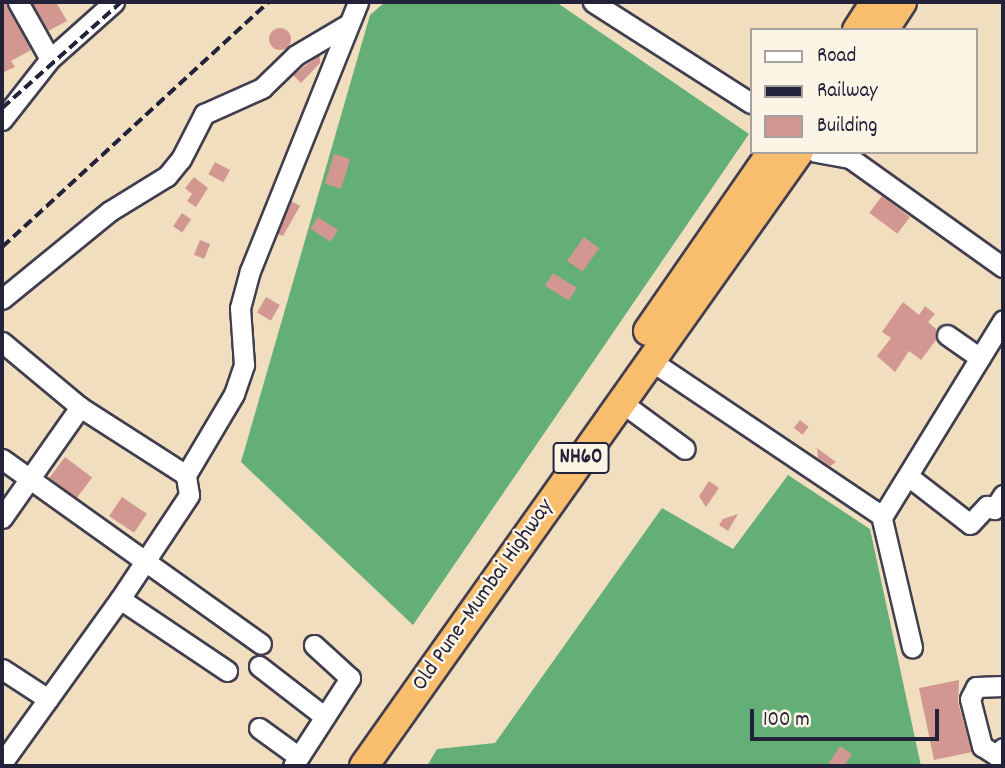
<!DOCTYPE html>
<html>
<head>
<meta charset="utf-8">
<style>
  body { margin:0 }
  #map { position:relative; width:1005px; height:768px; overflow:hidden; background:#f1debf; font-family:Dekko,sans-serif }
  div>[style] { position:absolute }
  .forest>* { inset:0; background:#64af77 }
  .building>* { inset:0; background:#d29790; transform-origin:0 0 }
  .round { border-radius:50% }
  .roads { filter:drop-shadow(2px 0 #413e4f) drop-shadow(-2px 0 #413e4f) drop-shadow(0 2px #413e4f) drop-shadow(0 -2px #413e4f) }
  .minor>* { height:19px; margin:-9.5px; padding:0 9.5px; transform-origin:9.5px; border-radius:9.5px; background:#fff }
  .highway>* { height:28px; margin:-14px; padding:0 14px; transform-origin:14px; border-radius:14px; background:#f9be6d }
  .rail>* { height:3.5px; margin-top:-1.75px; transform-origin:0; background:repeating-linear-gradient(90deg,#22223b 0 10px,transparent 0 15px) }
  span { translate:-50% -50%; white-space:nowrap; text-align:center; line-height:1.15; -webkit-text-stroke:5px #fcf5e5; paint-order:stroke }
  .shield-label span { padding:2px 5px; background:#fcf5e5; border:2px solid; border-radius:5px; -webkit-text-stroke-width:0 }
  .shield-label { font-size:21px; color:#22223b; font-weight:700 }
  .street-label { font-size:23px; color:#22223b }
  .frame { position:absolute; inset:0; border:4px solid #22223b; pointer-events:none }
  .legend { position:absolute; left:750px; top:28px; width:228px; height:126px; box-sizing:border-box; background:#fcf5e5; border:2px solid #a5a1a1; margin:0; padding:9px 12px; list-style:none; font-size:21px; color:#22223b }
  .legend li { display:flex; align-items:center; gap:14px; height:35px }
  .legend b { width:35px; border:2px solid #a5a1a1 }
  .scale { position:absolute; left:750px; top:709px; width:189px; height:32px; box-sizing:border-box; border:4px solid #22223b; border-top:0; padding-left:9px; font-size:21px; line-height:24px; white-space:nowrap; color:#22223b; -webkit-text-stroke:5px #fcf5e5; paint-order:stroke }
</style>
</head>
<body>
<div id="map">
  <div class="forest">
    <div style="clip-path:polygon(385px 2px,556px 2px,749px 134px,413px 625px,241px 462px,370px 15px)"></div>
    <div style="clip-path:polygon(788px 475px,870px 529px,921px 766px,427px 766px,437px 749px,495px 743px,662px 508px,733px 549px)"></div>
  </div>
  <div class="building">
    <div style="clip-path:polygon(2px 2px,6px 2px,31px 50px,11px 61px,15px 67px,2px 73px)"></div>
    <div style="clip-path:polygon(32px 2px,56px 2px,67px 21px,48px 31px)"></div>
    <div class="round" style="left:269px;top:28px;width:22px;height:22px"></div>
    <div style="clip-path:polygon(320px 55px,320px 63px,301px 83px,293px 75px)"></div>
    <div style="left:334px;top:154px;width:17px;height:31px;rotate:17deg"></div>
    <div style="left:215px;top:162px;width:17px;height:14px;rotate:28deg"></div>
    <div style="clip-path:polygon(194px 177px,208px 188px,196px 207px,187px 201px,192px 194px,185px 188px)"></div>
    <div style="left:882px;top:196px;width:35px;height:21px;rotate:37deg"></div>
    <div style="clip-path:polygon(291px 201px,300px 206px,283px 236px,278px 234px)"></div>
    <div style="left:182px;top:213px;width:11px;height:16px;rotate:34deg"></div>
    <div style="left:318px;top:217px;width:24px;height:14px;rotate:33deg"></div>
    <div style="left:584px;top:237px;width:19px;height:29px;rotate:36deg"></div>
    <div style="left:200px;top:240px;width:11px;height:16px;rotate:22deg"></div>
    <div style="left:553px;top:273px;width:28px;height:15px;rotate:32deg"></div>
    <div style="left:266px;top:297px;width:16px;height:18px;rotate:30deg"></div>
    <div style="clip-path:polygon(903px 302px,919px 315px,925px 306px,935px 314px,928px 322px,936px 329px,936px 340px,921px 360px,909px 351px,895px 372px,877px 356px,891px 338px,882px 332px)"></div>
    <div style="left:800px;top:420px;width:11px;height:10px;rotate:38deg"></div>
    <div style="clip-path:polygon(817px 448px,836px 462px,830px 466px,818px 458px)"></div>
    <div style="left:65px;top:457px;width:34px;height:26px;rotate:37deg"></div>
    <div style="clip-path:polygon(709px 481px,719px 488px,706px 507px,699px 496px)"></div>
    <div style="left:122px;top:497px;width:30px;height:23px;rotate:34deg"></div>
    <div style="clip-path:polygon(738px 514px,728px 531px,719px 525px,723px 519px)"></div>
    <div style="clip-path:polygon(959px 680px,958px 702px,972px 752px,934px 760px,919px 688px)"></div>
    <div style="clip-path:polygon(840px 746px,852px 754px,844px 766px,827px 766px)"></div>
  </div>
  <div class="roads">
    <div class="minor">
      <div style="left:18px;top:2px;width:65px;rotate:60.7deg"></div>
      <div style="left:593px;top:2px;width:188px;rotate:32.6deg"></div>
      <div style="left:2px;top:120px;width:78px;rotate:-51.8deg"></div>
      <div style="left:50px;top:59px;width:86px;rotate:-41.7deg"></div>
      <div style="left:816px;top:152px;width:35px;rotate:10deg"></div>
      <div style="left:850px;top:158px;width:188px;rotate:35.5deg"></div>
      <div style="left:2px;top:299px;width:139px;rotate:-39.2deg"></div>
      <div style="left:110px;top:211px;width:67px;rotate:-31.6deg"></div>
      <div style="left:167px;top:176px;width:22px;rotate:-51deg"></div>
      <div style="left:181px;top:159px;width:51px;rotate:-62.9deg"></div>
      <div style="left:204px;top:114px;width:64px;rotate:-24.1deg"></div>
      <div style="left:262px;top:88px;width:47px;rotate:-44.1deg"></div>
      <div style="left:296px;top:55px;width:59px;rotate:-30.5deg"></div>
      <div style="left:947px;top:335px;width:40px;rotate:34.9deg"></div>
      <div style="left:2px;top:342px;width:102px;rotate:39.8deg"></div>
      <div style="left:80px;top:407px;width:126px;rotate:32.7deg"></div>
      <div style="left:650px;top:360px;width:278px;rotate:33.9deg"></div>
      <div style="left:881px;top:515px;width:136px;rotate:76.8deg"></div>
      <div style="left:621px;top:402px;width:79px;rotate:36.3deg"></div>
      <div style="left:2px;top:459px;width:318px;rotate:35.5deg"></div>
      <div style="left:908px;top:476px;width:78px;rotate:37.7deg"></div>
      <div style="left:970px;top:524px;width:25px;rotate:-47deg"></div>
      <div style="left:987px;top:506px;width:8px;rotate:23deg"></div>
      <div style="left:994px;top:509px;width:17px;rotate:-57deg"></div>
      <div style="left:882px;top:517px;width:231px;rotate:-58.4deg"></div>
      <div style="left:2px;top:518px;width:136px;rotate:-54.9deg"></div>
      <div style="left:120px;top:599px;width:129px;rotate:33.9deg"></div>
      <div style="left:259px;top:666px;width:83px;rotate:37.7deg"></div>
      <div style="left:2px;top:669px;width:55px;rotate:33.1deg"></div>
      <div style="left:1003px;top:686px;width:27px;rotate:178deg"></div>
      <div style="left:976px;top:687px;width:13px;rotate:117deg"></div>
      <div style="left:970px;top:699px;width:49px;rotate:75.7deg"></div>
      <div style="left:982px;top:746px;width:17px;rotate:33deg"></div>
      <div style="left:996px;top:755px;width:10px;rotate:-45deg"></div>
      <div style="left:259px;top:728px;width:49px;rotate:35.9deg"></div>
      <div style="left:2px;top:763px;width:202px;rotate:-54.3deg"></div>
      <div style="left:120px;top:599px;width:125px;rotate:-56.4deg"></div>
      <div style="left:189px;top:495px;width:20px;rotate:-99deg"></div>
      <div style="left:186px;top:475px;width:94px;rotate:-59.3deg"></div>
      <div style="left:234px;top:394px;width:31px;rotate:-71deg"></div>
      <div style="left:244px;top:365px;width:57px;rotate:-94deg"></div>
      <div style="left:240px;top:308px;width:38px;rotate:-75deg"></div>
      <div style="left:250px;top:271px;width:290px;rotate:-68.1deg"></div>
      <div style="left:293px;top:766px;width:105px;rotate:-57.1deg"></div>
      <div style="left:350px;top:678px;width:49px;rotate:-137.5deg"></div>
    </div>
    <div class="highway">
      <div style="left:857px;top:30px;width:33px;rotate:-57deg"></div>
      <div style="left:884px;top:30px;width:33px;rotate:-57deg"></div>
      <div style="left:648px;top:331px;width:218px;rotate:-55.3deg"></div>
      <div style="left:364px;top:766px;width:752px;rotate:-54.68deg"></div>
    </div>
  </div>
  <div class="rail">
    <div style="left:2px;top:108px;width:159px;rotate:-41.7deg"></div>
    <div style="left:2px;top:247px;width:362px;rotate:-42.6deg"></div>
  </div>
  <div class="shield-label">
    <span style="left:581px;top:458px">NH60</span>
  </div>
  <div class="street-label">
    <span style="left:484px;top:596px;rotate:-55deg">Old Pune–Mumbai Highway</span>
  </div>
  <div class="frame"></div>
  <ul class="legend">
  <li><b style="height:9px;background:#fff"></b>Road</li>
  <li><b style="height:9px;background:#22223b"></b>Railway</li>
  <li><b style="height:19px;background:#d29790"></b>Building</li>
  </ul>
  <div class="scale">100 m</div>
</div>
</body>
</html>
